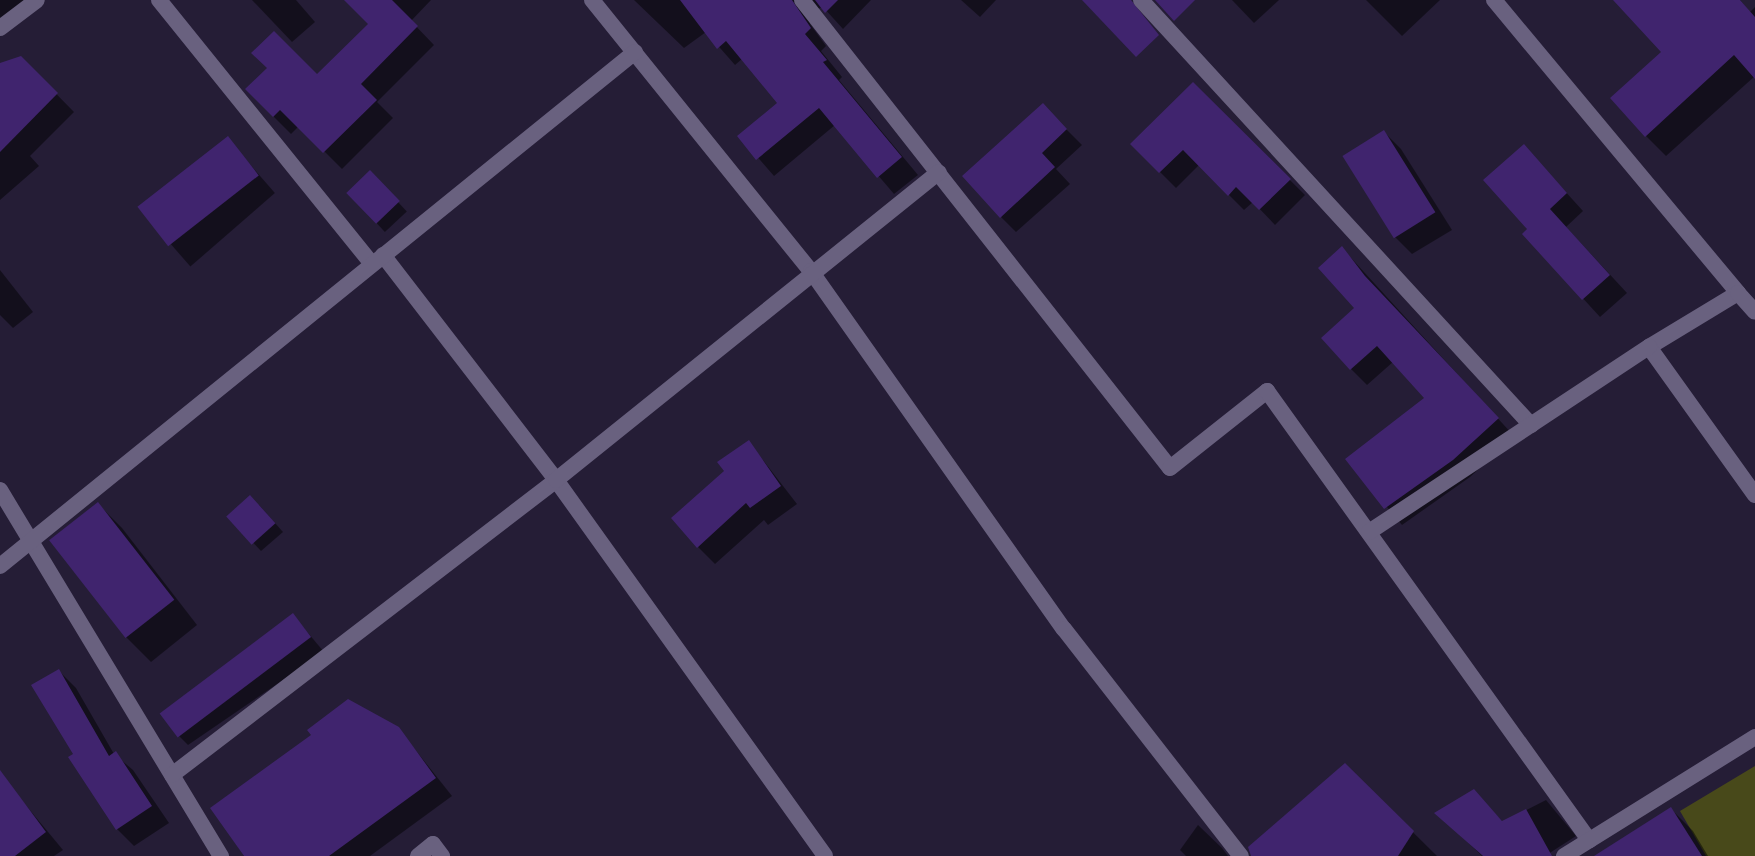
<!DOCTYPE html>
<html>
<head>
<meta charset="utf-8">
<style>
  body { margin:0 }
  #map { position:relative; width:1755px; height:856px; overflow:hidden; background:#251d36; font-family:Quicksand,sans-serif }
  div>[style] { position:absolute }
  .green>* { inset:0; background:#48491a }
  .shadow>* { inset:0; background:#0007; transform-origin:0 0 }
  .building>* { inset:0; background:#40246e; transform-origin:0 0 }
  .minor>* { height:16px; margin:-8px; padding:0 8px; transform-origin:8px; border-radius:8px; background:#69617f }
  span { translate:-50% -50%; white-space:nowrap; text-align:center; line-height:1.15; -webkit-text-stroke:5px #251d36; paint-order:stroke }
</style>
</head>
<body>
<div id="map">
  <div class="green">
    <div style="clip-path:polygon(1755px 766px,1755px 856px,1706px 856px,1680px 811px)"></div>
  </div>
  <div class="shadow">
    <div style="clip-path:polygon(0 0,35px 0,0 30px)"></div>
    <div style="clip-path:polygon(252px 0,296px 0,315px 22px,292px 42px)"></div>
    <div style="clip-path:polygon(346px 0,431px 0,411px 21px,434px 45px,377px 102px,393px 118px,342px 169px,299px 126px,291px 134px,247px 90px,317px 76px,370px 24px)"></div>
    <div style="clip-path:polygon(634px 0,871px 0,843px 29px,823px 7px,809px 12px,810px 24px,826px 46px,821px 51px,842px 77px,839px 80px,918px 175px,894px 194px,835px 125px,774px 176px,739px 136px,779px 103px,742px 59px,735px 65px,706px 32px,684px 48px)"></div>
    <div style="clip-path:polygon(961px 0,996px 0,980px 17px)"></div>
    <div style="clip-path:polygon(1232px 0,1279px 0,1254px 23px)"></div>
    <div style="clip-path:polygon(1366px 0,1440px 0,1402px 36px)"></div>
    <div style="clip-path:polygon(1615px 0,1740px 0,1750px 12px,1755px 7px,1755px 76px,1666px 156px,1646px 136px,1663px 52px)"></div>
    <div style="clip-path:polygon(21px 58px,74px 112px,30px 156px,39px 166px,0 200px,0 64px)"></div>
    <div style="clip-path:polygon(1193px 84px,1305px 195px,1275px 225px,1253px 202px,1244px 210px,1199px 165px,1176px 188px,1132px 144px)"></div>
    <div style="clip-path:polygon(1058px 121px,1082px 145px,1056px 169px,1070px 184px,1016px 232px,1001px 217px)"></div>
    <div style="clip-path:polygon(1383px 131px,1401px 149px,1452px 230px,1412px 254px,1395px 237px)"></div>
    <div style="left:227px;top:138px;width:73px;height:112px;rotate:49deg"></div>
    <div style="clip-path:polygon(1524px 146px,1583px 211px,1566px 227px,1627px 293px,1600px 317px,1524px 234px,1529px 229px)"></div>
    <div style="left:370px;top:172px;width:54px;height:30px;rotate:47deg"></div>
    <div style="clip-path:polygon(1342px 248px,1514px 436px,1470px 477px,1402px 525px,1347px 459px,1426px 399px,1393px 362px,1367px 385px,1351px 369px,1356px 308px)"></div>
    <div style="clip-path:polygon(0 270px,33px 312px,13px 328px,0 315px)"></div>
    <div style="clip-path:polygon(749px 442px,797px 504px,768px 525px,764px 520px,715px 564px,698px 547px,726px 472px)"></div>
    <div style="clip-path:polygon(98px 504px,122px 528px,197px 625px,151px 662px,126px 637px,51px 540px)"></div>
    <div style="clip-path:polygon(259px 505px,283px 532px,261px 551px,228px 516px)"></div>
    <div style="clip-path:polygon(293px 615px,324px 652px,188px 745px,173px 730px)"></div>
    <div style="clip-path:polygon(59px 671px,76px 688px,114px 754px,133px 770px,169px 823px,134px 846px,117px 829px)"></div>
    <div style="clip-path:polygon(398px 728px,452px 796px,370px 856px,244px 856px,212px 808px)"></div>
    <div style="clip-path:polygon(1345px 765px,1437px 856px,1252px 856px)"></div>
    <div style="clip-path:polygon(14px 791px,63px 850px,54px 856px,0 856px,0 802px)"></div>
    <div style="clip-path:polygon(1473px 791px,1503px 822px,1546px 800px,1576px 836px,1545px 856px,1482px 856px,1437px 813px)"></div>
    <div style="clip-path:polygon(1671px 809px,1693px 831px,1708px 856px,1596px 856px)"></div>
    <div style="clip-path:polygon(1198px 825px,1222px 848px,1228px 856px,1186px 856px,1180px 850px)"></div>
  </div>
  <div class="building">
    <div style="clip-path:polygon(344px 0,392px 0,418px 26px,361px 84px,377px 100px,323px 153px,280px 110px,273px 117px,245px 89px,267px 68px,251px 53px,274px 31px,317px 74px,368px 24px)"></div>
    <div style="clip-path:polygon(680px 0,792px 0,811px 28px,805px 34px,827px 60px,823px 62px,902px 157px,877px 178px,819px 108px,756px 160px,737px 136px,777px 103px,726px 41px,717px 49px)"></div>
    <div style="clip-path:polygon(815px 0,838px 0,825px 13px)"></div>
    <div style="clip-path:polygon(1082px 0,1131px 0,1159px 35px,1136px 57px)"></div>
    <div style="clip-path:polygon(1155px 0,1195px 0,1174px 21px)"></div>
    <div style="clip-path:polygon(1613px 0,1740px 0,1755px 17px,1755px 79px,1734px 55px,1645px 137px,1610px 98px,1661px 52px)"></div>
    <div style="clip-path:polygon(21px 56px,58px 93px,0 152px,0 63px)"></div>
    <div style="clip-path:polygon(1193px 82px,1291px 179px,1259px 210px,1236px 187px,1228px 196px,1183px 150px,1159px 173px,1130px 144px)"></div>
    <div style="clip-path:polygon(1043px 103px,1067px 129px,1042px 153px,1055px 167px,1000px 218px,962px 176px)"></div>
    <div style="left:1384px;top:130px;width:97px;height:49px;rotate:58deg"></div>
    <div style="left:228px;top:136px;width:50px;height:115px;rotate:52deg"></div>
    <div style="clip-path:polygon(1524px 144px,1567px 193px,1550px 209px,1610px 275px,1582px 300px,1522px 234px,1527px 229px,1483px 180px)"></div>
    <div style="left:370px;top:170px;width:43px;height:33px;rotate:46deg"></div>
    <div style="clip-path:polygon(1342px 246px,1365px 276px,1499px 418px,1453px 460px,1384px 509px,1345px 459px,1424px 398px,1377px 346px,1350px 370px,1321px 338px,1354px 308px,1318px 268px)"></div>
    <div style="clip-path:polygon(749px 440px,781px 486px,750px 508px,746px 503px,697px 548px,671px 518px,724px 471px,717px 462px)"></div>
    <div style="left:250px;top:495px;width:38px;height:32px;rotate:48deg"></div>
    <div style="left:98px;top:502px;width:124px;height:62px;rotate:52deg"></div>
    <div style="left:293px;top:613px;width:30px;height:167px;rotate:53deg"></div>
    <div style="clip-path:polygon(59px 669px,109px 756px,116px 751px,152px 806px,116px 830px,68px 757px,73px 754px,31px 685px)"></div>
    <div style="clip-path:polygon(348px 699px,399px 727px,436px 778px,329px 856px,244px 856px,210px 808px,311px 735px,307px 730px)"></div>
    <div style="clip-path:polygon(1345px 763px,1414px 831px,1398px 856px,1251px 856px,1248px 847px)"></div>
    <div style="clip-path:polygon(0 770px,46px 832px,15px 856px,0 856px)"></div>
    <div style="clip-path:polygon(1474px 789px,1502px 821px,1526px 809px,1552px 856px,1483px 856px,1434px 813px)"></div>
    <div style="clip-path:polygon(1671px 807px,1702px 856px,1594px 856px)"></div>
  </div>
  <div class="minor">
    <div style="left:159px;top:0;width:339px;rotate:51.1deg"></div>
    <div style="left:592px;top:0;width:348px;rotate:51.1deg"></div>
    <div style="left:811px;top:271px;width:438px;rotate:54.8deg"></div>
    <div style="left:1064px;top:629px;width:288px;rotate:52.1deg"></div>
    <div style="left:802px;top:0;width:595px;rotate:51.82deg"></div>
    <div style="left:1170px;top:468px;width:124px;rotate:-38.4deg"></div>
    <div style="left:1267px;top:391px;width:553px;rotate:54.35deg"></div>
    <div style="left:1141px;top:0;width:577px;rotate:47.46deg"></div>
    <div style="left:1494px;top:0;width:381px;rotate:50.2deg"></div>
    <div style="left:1738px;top:293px;width:104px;rotate:148.8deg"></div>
    <div style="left:1649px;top:347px;width:182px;rotate:54.4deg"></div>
    <div style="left:0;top:28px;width:46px;rotate:-37.1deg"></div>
    <div style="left:383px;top:255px;width:284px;rotate:52.4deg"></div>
    <div style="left:556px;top:480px;width:462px;rotate:54.4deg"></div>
    <div style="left:1738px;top:293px;width:25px;rotate:48deg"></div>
    <div style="left:0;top:490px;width:428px;rotate:58.9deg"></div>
    <div style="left:1369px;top:532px;width:336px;rotate:-33.5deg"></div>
    <div style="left:0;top:566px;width:817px;rotate:-38.99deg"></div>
    <div style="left:172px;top:775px;width:484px;rotate:-37.5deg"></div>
    <div style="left:556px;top:480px;width:491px;rotate:-38.8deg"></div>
    <div style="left:418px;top:856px;width:19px;rotate:-39deg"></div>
    <div style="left:433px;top:844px;width:15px;rotate:53deg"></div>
    <div style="left:1564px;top:856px;width:225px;rotate:-31.9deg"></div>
  </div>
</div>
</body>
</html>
